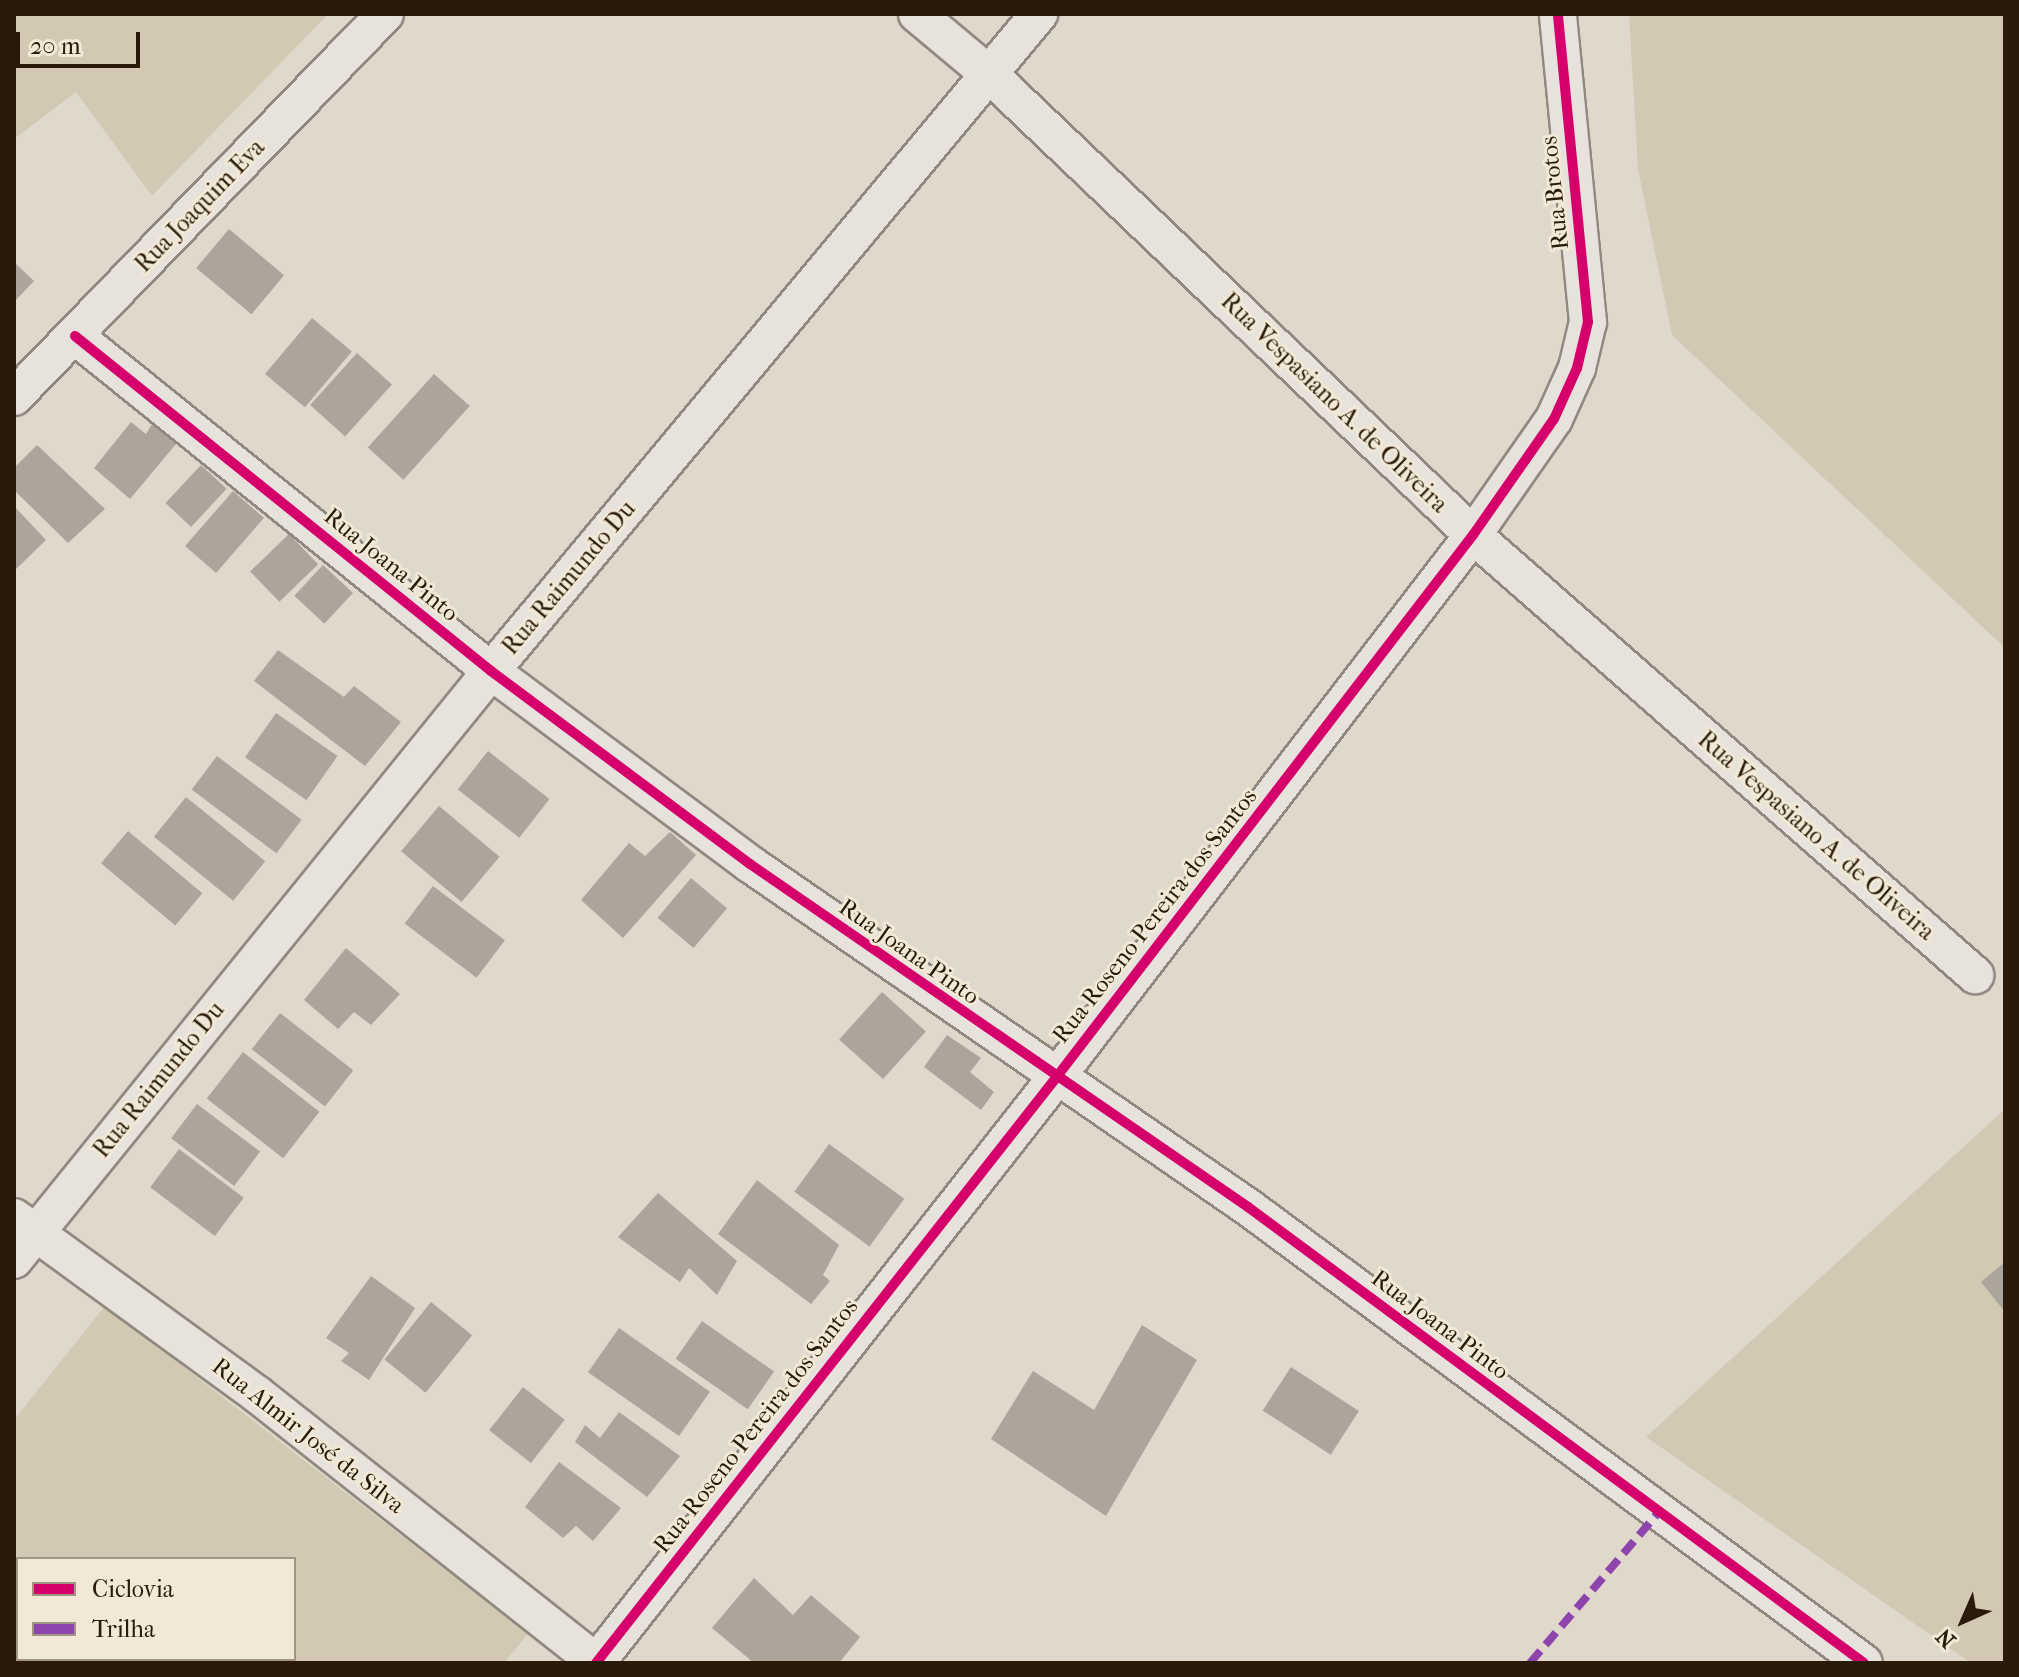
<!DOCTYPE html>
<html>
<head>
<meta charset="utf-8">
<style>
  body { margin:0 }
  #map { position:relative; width:2019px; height:1677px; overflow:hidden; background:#e0d8ca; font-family:"IM FELL French Canon",serif }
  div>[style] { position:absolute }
  .green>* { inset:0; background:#d3c8b3 }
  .building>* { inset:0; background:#aca59b; transform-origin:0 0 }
  .roads { filter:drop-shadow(2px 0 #908980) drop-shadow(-2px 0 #908980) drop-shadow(0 2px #908980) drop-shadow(0 -2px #908980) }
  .minor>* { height:36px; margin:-18px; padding:0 18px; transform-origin:18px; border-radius:18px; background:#e7e3dc }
  .quiet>* { height:8px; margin-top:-4px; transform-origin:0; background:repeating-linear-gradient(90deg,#8e44ad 0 16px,transparent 0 24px) }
  .cycleway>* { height:10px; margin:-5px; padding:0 5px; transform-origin:5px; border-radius:5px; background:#d6006c }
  span { translate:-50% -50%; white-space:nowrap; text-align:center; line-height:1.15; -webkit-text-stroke:6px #f1e8d6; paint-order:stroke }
  .street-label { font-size:24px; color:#2a1a0a }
  .frame { position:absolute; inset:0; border:16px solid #2a1a0a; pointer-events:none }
  .legend { position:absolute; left:16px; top:1557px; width:280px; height:104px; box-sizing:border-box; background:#f1e8d6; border:2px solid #a19684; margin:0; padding:10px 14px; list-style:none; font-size:24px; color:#2a1a0a }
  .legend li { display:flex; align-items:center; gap:16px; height:40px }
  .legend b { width:40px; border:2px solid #a19684 }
  .north { position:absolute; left:1923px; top:1581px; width:80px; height:80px; -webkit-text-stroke:6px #f1e8d6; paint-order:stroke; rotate:225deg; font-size:22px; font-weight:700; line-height:32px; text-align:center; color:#2a1a0a }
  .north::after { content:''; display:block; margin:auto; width:28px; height:36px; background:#2a1a0a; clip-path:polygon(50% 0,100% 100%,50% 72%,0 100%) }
  .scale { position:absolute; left:16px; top:32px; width:124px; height:36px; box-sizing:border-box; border:4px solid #2a1a0a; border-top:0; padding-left:10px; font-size:24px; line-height:28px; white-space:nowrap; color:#2a1a0a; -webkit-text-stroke:6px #f1e8d6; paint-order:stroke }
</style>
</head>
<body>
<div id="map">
  <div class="green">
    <div style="clip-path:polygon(14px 14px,328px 14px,152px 196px,76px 92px,14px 139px)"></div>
    <div style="clip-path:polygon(1629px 14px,2005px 14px,2005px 648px,1672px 335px,1638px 169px)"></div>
    <div style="clip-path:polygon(2005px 1109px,2005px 1663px,1971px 1663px,1646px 1437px)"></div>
    <div style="clip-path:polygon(evenodd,105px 1306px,528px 1634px,504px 1663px,14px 1663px,14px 1420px,105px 1306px,18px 1559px,294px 1559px,294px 1659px,18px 1659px,18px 1559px)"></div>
  </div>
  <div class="building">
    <div style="left:229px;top:229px;width:72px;height:51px;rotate:40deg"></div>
    <div style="clip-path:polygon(14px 262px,34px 281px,14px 302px)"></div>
    <div style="left:312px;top:318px;width:52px;height:73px;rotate:40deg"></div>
    <div style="left:357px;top:353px;width:47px;height:70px;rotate:42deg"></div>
    <div style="left:434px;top:374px;width:48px;height:99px;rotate:42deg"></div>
    <div style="clip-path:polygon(131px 422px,146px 434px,152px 424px,176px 444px,130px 499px,94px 468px)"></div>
    <div style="clip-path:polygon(37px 445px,105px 509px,68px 543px,14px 490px,14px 468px)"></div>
    <div style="left:201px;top:465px;width:35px;height:52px;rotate:43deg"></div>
    <div style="left:233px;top:491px;width:41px;height:73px;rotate:41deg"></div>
    <div style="clip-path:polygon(14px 506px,46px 540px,14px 571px)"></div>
    <div style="left:289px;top:534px;width:42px;height:54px;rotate:46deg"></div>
    <div style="left:323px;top:565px;width:41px;height:42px;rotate:43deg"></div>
    <div style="clip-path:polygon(278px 650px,344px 697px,354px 686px,401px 722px,365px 766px,254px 681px)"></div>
    <div style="left:276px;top:713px;width:75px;height:54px;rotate:35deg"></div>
    <div style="left:488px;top:751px;width:78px;height:49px;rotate:38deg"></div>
    <div style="left:217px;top:756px;width:106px;height:42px;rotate:37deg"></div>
    <div style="left:186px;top:797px;width:102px;height:51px;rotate:39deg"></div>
    <div style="left:439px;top:806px;width:79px;height:59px;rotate:40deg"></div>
    <div style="left:128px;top:831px;width:97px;height:42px;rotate:40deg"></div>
    <div style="clip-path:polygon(670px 832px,696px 855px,623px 938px,581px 900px,629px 843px,645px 856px)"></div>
    <div style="left:691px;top:878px;width:47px;height:52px;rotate:40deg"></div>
    <div style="left:433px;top:886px;width:90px;height:47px;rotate:37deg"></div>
    <div style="clip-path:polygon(346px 948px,400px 994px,371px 1025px,354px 1012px,338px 1029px,304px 1000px)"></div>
    <div style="left:882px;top:992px;width:59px;height:64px;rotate:42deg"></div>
    <div style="left:280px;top:1013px;width:93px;height:46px;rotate:38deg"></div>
    <div style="clip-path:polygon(947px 1035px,981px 1058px,970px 1072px,994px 1092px,981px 1110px,924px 1067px)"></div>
    <div style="left:243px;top:1052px;width:97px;height:59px;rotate:38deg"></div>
    <div style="left:197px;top:1104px;width:79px;height:43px;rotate:37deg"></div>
    <div style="left:829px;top:1144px;width:93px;height:59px;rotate:36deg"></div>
    <div style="left:179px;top:1149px;width:81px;height:48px;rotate:37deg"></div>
    <div style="clip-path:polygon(757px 1180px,839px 1245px,823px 1275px,830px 1281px,811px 1304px,718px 1234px)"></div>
    <div style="clip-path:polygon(658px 1193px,737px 1261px,717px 1295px,689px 1268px,680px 1282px,618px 1237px)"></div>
    <div style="clip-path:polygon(2005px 1262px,2005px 1312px,1981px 1282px)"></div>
    <div style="clip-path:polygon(371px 1276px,415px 1308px,369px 1380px,341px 1361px,349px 1353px,326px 1338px)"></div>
    <div style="left:431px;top:1302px;width:53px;height:74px;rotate:39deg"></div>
    <div style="left:702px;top:1321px;width:88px;height:46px;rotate:35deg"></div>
    <div style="clip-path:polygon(1142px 1325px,1197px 1360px,1106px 1516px,991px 1439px,1033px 1371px,1094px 1410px)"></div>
    <div style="left:619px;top:1328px;width:111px;height:54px;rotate:35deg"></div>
    <div style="left:1291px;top:1367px;width:81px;height:52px;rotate:33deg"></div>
    <div style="left:523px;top:1387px;width:53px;height:55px;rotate:38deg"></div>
    <div style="clip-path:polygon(619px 1412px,680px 1456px,647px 1497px,575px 1442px,585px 1425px,600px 1438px)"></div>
    <div style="clip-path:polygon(559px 1462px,621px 1508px,593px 1541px,576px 1526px,563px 1538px,525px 1507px)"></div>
    <div style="clip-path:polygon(754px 1578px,793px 1615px,811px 1595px,860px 1637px,839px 1663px,754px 1663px,712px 1628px)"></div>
  </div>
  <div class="roads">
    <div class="minor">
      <div style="left:917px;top:14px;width:95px;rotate:39.9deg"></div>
      <div style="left:990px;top:75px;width:667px;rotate:43.6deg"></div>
      <div style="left:1473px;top:535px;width:668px;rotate:41.23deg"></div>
      <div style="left:75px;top:336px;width:534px;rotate:38.84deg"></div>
      <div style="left:491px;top:671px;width:323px;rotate:36.7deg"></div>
      <div style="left:750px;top:864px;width:605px;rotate:34.56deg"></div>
      <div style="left:1248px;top:1207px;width:766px;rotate:36.51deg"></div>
      <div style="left:14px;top:397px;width:533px;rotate:-45.91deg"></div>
      <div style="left:14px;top:1217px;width:302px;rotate:36.1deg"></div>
      <div style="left:258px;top:1395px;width:432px;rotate:38.3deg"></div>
      <div style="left:14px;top:1260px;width:758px;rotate:-51deg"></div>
      <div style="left:491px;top:671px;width:856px;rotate:-50.17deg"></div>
      <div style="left:596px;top:1663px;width:743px;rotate:-51.83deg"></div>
      <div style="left:1055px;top:1079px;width:686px;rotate:-52.46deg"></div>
      <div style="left:1473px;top:535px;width:141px;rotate:-55.1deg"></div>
      <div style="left:1554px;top:419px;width:56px;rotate:-65.7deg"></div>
      <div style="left:1577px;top:368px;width:47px;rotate:-76.6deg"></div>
      <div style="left:1588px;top:322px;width:309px;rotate:-95.6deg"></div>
    </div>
  </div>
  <div class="quiet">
    <div style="left:1530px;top:1663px;width:197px;rotate:-49.5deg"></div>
  </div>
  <div class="cycleway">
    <div style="left:75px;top:336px;width:534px;rotate:38.84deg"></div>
    <div style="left:491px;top:671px;width:323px;rotate:36.7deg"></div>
    <div style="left:750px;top:864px;width:605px;rotate:34.56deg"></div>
    <div style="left:1248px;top:1207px;width:766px;rotate:36.51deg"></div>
    <div style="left:596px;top:1663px;width:743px;rotate:-51.83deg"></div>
    <div style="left:1055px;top:1079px;width:686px;rotate:-52.46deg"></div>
    <div style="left:1473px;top:535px;width:141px;rotate:-55.1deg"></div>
    <div style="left:1554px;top:419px;width:56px;rotate:-65.7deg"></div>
    <div style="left:1577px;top:368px;width:47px;rotate:-76.6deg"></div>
    <div style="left:1588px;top:322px;width:309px;rotate:-95.6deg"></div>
  </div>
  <div class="street-label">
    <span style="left:1555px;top:193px;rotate:-96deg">Rua Brotos</span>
    <span style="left:200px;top:206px;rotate:-46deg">Rua Joaquim Eva</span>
    <span style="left:1334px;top:403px;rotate:44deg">Rua Vespasiano A. de Oliveira</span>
    <span style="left:391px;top:565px;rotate:39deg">Rua Joana Pinto</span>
    <span style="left:569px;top:578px;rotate:-50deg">Rua Raimundo Du</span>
    <span style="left:1816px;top:836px;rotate:41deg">Rua Vespasiano A. de Oliveira</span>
    <span style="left:1155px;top:916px;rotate:-52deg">Rua Roseno Pereira dos Santos</span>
    <span style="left:909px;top:952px;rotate:35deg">Rua Joana Pinto</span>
    <span style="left:159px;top:1080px;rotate:-51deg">Rua Raimundo Du</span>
    <span style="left:1440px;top:1325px;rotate:37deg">Rua Joana Pinto</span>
    <span style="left:756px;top:1426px;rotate:-52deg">Rua Roseno Pereira dos Santos</span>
    <span style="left:308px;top:1436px;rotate:38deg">Rua Almir José da Silva</span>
  </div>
  <div class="frame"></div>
  <ul class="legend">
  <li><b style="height:10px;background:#d6006c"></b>Ciclovia</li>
  <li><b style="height:10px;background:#8e44ad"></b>Trilha</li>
  </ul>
  <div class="north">N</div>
  <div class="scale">20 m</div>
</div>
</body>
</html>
